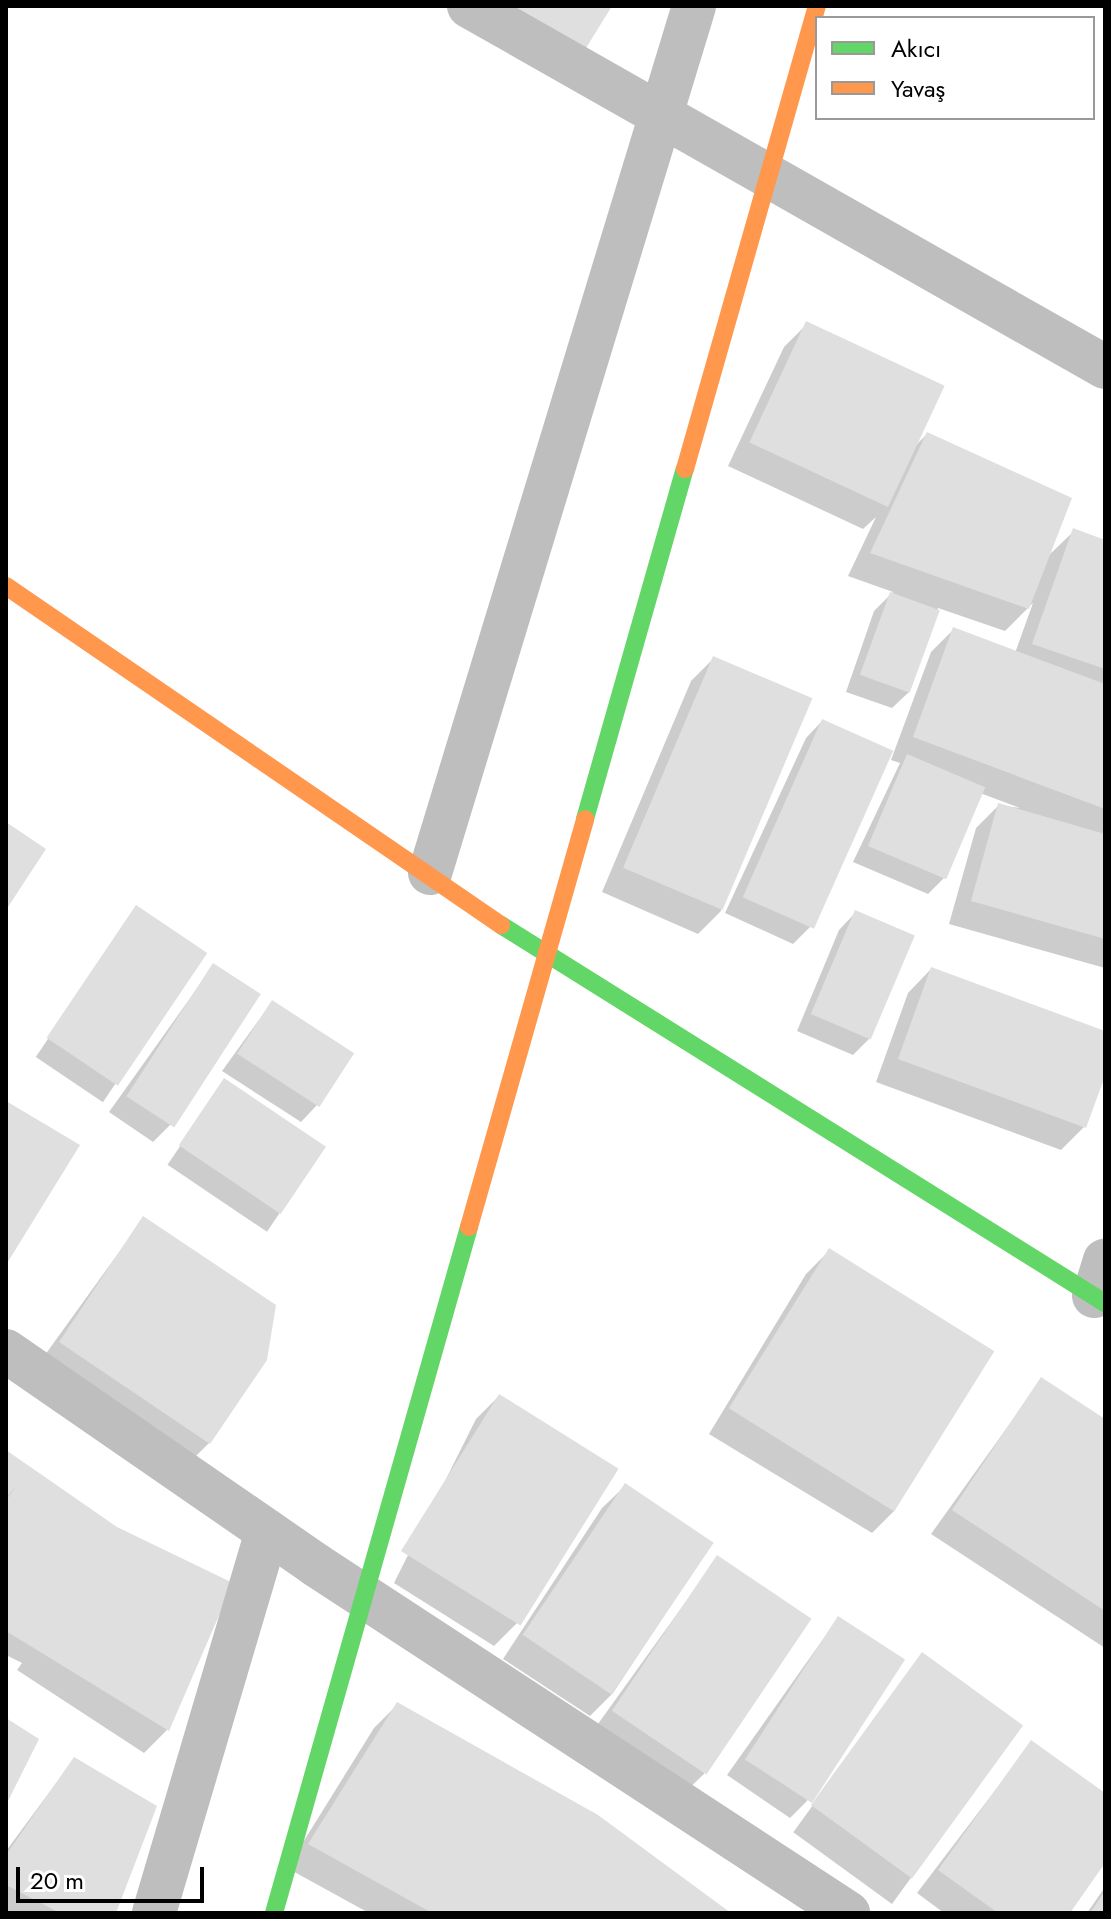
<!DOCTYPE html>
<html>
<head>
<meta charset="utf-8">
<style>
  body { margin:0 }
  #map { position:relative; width:1111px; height:1919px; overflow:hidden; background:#fff; font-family:Jost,sans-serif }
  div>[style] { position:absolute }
  .shadow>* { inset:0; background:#0003; transform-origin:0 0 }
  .building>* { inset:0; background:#dfdfdf; transform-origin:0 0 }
  .street>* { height:44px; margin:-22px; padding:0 22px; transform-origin:22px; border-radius:22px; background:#bebebe }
  .fast>* { height:18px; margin:-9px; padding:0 9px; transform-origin:9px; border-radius:9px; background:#63d668 }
  .slow>* { height:18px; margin:-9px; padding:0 9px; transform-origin:9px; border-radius:9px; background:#ff974d }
  span { translate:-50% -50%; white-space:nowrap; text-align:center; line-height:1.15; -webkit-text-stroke:8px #fff; paint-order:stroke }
  .frame { position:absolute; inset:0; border:8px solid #000; pointer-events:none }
  .legend { position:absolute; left:815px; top:16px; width:280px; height:104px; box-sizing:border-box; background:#fff; border:2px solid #999; margin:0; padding:10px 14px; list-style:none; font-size:24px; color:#000 }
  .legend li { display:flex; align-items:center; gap:16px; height:40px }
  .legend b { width:40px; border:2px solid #999 }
  .scale { position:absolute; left:16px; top:1867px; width:188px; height:36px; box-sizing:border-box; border:4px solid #000; border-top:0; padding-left:10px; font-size:24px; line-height:28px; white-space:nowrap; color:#000; -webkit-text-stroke:6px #fff; paint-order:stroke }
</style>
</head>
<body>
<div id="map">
  <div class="shadow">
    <div style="clip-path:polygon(807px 324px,914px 447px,927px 434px,1047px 557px,1074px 531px,1105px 542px,1105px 968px,949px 924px,976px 828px,999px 805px,1020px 808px,980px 793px,945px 877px,928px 894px,853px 862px,900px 763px,891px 760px,931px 652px,954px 629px,1015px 653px,1033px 603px,1005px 631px,938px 608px,909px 692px,892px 708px,846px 692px,874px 611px,893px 592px,848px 576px,876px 517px,863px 529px,728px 466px,784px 347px)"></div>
    <div style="clip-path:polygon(714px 658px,721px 911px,698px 934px,602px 892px,691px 681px)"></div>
    <div style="clip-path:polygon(822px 721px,810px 927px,793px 944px,725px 913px,806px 738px)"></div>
    <div style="left:137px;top:907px;width:81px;height:181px;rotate:34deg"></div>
    <div style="clip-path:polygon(855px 913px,870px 1038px,853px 1055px,797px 1031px,839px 930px)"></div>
    <div style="clip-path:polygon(213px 966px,170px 1125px,153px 1142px,109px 1112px)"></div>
    <div style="clip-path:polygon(931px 969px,1105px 1033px,1105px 1071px,1084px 1127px,1061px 1150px,876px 1082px,908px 993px)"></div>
    <div style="clip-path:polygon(272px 1002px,317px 1105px,301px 1122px,222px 1071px)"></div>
    <div style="left:224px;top:1081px;width:120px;height:101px;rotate:34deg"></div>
    <div style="clip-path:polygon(143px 1219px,209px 1443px,186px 1466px,37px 1366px)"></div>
    <div style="clip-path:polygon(829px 1251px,895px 1510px,872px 1533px,709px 1434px,806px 1274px)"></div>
    <div style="clip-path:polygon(1041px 1380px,1105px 1421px,1105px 1648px,931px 1534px)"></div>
    <div style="clip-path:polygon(499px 1396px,517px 1623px,494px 1646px,394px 1583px,476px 1419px)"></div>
    <div style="clip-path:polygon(6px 1454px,116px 1528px,230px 1584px,167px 1730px,144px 1753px,17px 1670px,22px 1663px,6px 1655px)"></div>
    <div style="clip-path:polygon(625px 1486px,712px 1543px,613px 1693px,590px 1716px,503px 1659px,602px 1508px)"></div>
    <div style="clip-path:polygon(718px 1557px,704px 1774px,681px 1796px,590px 1735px)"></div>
    <div style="clip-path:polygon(838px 1618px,807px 1801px,790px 1818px,727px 1775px)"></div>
    <div style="left:922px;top:1655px;width:122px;height:219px;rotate:36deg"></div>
    <div style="clip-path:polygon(397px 1705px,727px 1913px,369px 1913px,287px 1868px,374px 1728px)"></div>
    <div style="clip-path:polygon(1032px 1742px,1105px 1795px,1105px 1860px,1067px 1913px,944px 1913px,917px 1893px)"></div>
    <div style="clip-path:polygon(74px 1759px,114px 1913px,12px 1913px,6px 1910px,6px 1851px)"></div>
    <div style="clip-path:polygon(1105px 1887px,1105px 1913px,1087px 1913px)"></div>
  </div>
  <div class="building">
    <div style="clip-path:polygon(494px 6px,612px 6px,578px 61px)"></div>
    <div style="left:806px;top:321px;width:153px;height:134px;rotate:25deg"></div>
    <div style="clip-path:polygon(927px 432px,1072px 498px,1029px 609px,870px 553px)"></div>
    <div style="clip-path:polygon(1073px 528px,1105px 540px,1105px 669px,1032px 644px)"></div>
    <div style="left:890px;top:592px;width:53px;height:88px;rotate:20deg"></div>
    <div style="clip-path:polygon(953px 627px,1105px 684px,1105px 809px,913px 737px)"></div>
    <div style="left:713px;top:656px;width:108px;height:230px;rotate:23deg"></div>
    <div style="left:822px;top:719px;width:78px;height:195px;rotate:24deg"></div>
    <div style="left:907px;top:754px;width:85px;height:100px;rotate:23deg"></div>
    <div style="clip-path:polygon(998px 803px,1105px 834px,1105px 939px,971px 901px)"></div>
    <div style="clip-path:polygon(6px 822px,46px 849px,6px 910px)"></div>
    <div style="left:136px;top:905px;width:86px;height:160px;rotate:34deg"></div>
    <div style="left:855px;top:910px;width:65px;height:113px;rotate:23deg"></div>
    <div style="left:213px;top:963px;width:57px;height:159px;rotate:33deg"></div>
    <div style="clip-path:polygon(931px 967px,1105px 1031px,1105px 1076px,1086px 1128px,898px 1059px)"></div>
    <div style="left:272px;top:1000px;width:98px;height:64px;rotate:33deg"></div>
    <div style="left:224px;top:1078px;width:123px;height:81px;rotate:34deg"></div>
    <div style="clip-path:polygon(6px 1101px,80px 1145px,6px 1265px)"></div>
    <div style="clip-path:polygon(143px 1216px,276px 1305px,267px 1360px,210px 1444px,59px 1342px)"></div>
    <div style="left:829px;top:1248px;width:195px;height:189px;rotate:32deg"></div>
    <div style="clip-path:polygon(1041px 1377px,1105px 1419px,1105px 1611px,952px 1510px)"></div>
    <div style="left:499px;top:1394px;width:141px;height:185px;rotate:32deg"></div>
    <div style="clip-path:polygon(6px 1450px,117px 1527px,233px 1583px,169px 1731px,6px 1631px,6px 1500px,17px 1485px,6px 1498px)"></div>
    <div style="left:625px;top:1483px;width:107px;height:183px;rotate:34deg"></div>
    <div style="left:717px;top:1555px;width:114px;height:188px;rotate:34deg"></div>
    <div style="left:838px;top:1616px;width:80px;height:171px;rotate:33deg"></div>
    <div style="left:922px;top:1652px;width:125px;height:189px;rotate:36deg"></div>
    <div style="clip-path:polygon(397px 1702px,598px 1815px,731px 1913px,432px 1913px,308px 1844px)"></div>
    <div style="clip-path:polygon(6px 1718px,39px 1739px,6px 1805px)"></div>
    <div style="clip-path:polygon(1031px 1740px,1105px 1793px,1105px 1863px,1070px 1913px,998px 1913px,938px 1870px)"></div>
    <div style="clip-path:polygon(74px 1757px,157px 1806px,116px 1913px,60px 1913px,6px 1885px,6px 1855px)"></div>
    <div style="clip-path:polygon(1105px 1891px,1105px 1913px,1090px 1913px)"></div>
  </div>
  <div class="street">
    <div style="left:469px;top:6px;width:731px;rotate:29.58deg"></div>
    <div style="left:430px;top:873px;width:906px;rotate:-73.06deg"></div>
    <div style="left:1094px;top:1296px;width:37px;rotate:-73deg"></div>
    <div style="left:6px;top:1351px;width:377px;rotate:34.6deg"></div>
    <div style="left:316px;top:1565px;width:636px;rotate:33.19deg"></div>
    <div style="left:154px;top:1913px;width:398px;rotate:-73.5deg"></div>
  </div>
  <div class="fast">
    <div style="left:585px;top:819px;width:364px;rotate:-74.1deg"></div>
    <div style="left:501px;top:925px;width:713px;rotate:32.04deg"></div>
    <div style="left:274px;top:1913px;width:713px;rotate:-74.13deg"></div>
  </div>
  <div class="slow">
    <div style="left:685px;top:469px;width:481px;rotate:-74.1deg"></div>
    <div style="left:6px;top:586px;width:600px;rotate:34.41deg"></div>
    <div style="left:469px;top:1227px;width:424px;rotate:-74.1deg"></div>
  </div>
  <div class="frame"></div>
  <ul class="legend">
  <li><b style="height:10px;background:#63d668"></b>Akıcı</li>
  <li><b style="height:10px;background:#ff974d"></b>Yavaş</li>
  </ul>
  <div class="scale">20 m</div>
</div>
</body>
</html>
